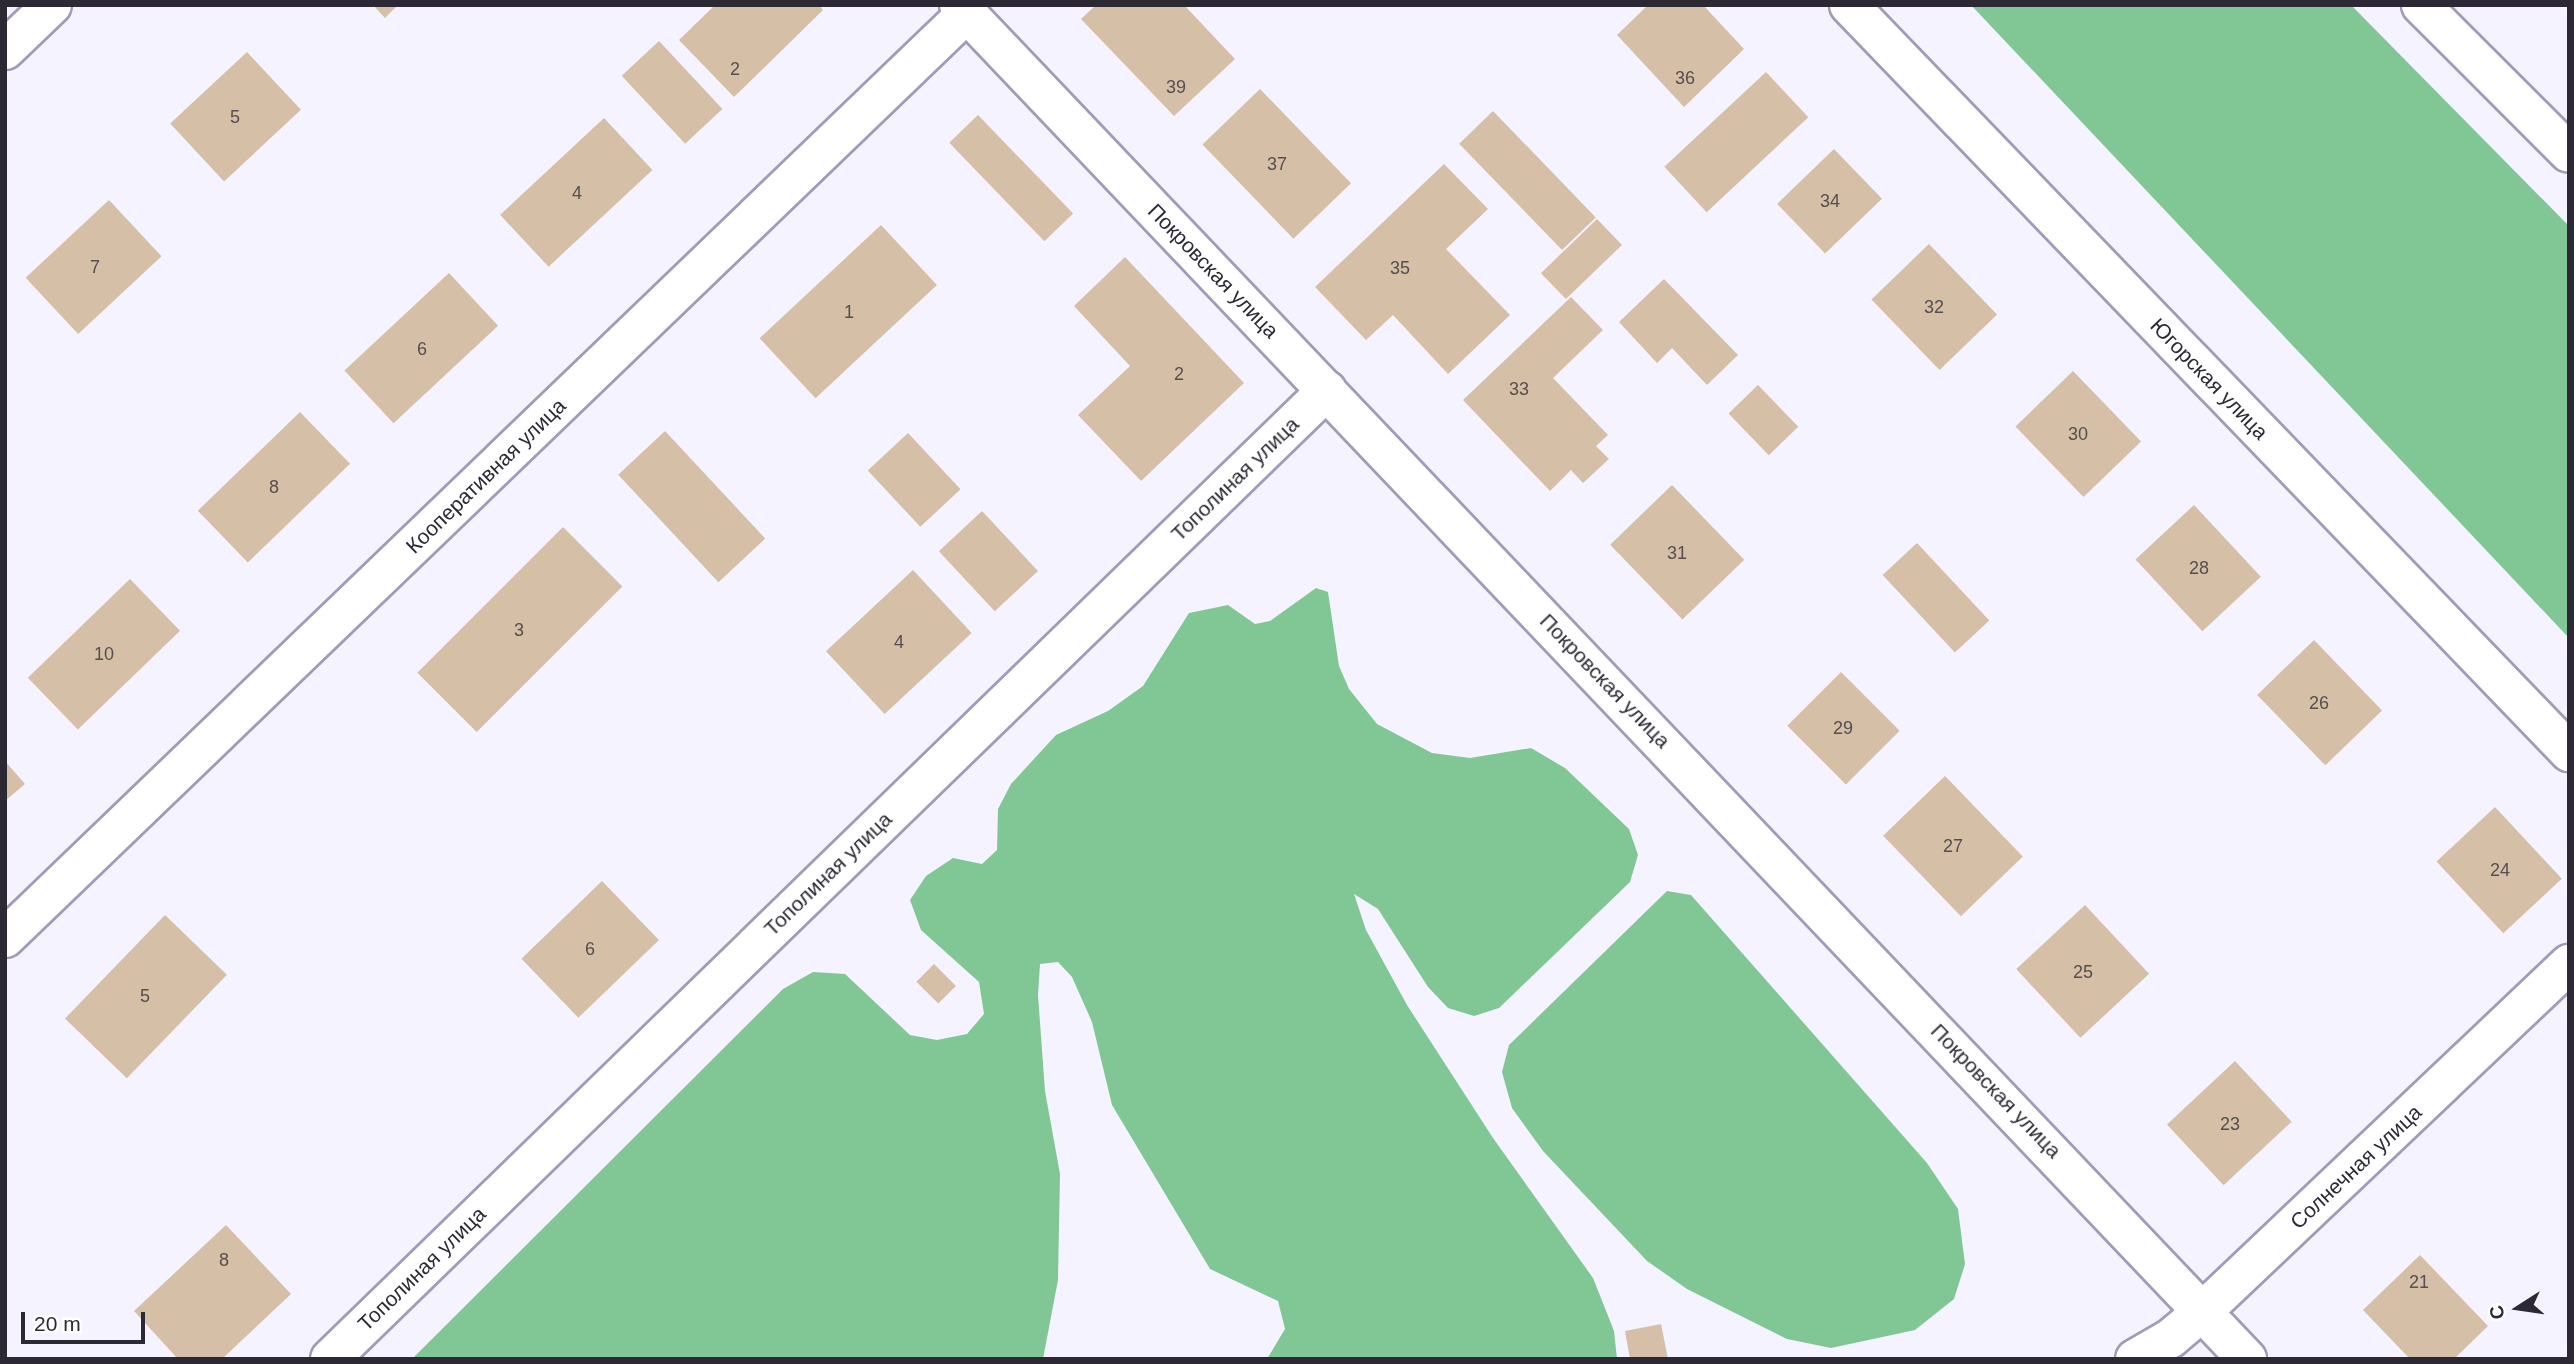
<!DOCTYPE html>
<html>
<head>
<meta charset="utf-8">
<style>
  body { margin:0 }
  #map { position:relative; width:2574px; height:1364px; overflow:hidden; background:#f5f3ff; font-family:Arial,sans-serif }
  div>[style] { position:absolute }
  .forest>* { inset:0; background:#81c796 }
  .building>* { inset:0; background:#d5bfa6; transform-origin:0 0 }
  .roads { filter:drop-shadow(2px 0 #a29bb8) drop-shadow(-2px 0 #a29bb8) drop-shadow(0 2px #a29bb8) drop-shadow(0 -2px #a29bb8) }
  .minor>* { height:38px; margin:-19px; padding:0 19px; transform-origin:19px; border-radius:19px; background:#fff }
  .major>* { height:38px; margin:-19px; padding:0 19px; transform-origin:19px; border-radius:19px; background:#fff }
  span { translate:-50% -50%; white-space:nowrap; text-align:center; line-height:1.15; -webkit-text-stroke:6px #fff; paint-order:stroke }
  .number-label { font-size:18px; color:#564e50 }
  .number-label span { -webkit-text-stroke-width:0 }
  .street-label { font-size:21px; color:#2c2934 }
  .frame { position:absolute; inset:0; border:7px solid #2c2934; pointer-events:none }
  .north { position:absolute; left:2483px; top:1273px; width:70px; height:70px; -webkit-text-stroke:5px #fff; paint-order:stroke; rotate:258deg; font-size:19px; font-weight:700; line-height:28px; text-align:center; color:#2c2934 }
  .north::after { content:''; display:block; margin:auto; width:24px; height:32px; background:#2c2934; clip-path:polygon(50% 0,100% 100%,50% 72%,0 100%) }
  .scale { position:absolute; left:21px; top:1312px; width:124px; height:32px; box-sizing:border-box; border:4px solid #2c2934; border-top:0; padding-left:9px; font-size:21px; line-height:24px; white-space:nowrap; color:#2c2934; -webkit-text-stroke:5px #fff; paint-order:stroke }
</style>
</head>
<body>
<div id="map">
  <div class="forest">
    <div style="clip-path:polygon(1971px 5px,2351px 5px,2569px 226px,2569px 638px)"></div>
    <div style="clip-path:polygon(1316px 588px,1328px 592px,1339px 666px,1349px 689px,1377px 724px,1432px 753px,1470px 758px,1531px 748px,1565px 768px,1629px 829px,1638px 855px,1630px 882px,1499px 1008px,1474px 1016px,1448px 1008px,1428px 987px,1378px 909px,1354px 894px,1366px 930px,1407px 1005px,1493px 1138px,1593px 1278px,1614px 1331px,1617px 1359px,1267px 1359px,1285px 1329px,1278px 1301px,1210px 1269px,1112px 1105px,1092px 1022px,1072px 977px,1058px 962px,1040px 964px,1038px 995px,1045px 1091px,1060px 1174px,1058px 1280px,1043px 1359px,412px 1359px,783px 989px,813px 972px,845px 974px,910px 1035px,937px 1040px,967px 1034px,984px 1014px,979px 982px,921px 930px,910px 900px,926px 876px,953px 858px,982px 864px,997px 850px,998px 809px,1011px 784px,1056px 735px,1108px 711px,1143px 686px,1189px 613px,1228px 605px,1255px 624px,1270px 621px)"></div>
    <div style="clip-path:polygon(1667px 891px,1691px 895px,1927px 1163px,1958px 1209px,1965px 1264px,1954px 1299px,1915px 1330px,1831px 1348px,1787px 1339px,1687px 1289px,1647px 1261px,1543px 1151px,1512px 1108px,1502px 1072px,1509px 1045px)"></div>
  </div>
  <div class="building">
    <div style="clip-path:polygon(373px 5px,398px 5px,385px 18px)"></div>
    <div style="clip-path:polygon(715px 5px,819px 5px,823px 10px,734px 97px,679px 40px)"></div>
    <div style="clip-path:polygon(1096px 5px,1184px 5px,1235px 59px,1174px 116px,1081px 19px)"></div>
    <div style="clip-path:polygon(1648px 5px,1703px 5px,1744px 49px,1684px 107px,1617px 35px)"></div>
    <div style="left:659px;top:41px;width:93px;height:51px;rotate:47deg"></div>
    <div style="left:247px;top:52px;width:79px;height:105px;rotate:47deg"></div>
    <div style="left:1766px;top:72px;width:62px;height:139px;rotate:47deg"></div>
    <div style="left:1260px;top:89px;width:131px;height:80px;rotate:46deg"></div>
    <div style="left:1493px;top:111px;width:148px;height:47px;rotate:46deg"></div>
    <div style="left:978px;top:115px;width:137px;height:40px;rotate:46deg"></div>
    <div style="left:604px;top:118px;width:71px;height:142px;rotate:47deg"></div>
    <div style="left:1834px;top:149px;width:69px;height:79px;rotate:46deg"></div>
    <div style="clip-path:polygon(1444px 164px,1488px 209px,1446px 249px,1510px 315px,1448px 374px,1393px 315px,1366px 340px,1315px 287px)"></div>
    <div style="left:109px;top:200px;width:77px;height:114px;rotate:47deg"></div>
    <div style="left:1597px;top:219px;width:36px;height:78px;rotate:46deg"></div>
    <div style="left:881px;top:225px;width:82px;height:166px;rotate:47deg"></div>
    <div style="left:1929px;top:244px;width:98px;height:80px;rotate:46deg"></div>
    <div style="clip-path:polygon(1125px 257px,1244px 383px,1141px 481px,1078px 415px,1130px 366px,1074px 306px)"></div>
    <div style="left:449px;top:273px;width:72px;height:143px;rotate:47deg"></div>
    <div style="clip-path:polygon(1664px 279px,1738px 355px,1707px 385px,1672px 348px,1657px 363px,1619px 322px)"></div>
    <div style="clip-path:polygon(1571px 297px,1603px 330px,1553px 378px,1608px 435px,1596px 446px,1609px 459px,1583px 483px,1571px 470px,1550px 491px,1463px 400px)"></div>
    <div style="left:2073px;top:371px;width:98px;height:80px;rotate:46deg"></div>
    <div style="left:1758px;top:385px;width:58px;height:41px;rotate:46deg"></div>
    <div style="left:300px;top:412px;width:72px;height:142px;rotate:46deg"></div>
    <div style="left:665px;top:431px;width:147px;height:64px;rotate:47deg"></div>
    <div style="left:908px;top:433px;width:77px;height:55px;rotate:47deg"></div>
    <div style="left:1672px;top:485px;width:104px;height:86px;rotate:46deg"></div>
    <div style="left:2194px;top:505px;width:98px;height:80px;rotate:47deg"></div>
    <div style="left:982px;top:511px;width:82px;height:59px;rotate:47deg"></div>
    <div style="left:563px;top:527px;width:84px;height:206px;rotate:45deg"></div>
    <div style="left:1917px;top:543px;width:106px;height:47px;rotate:47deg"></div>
    <div style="left:913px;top:570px;width:86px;height:119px;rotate:47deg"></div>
    <div style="left:130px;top:579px;width:72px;height:142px;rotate:46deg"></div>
    <div style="left:2314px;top:640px;width:98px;height:79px;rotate:46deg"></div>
    <div style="left:1841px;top:672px;width:83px;height:76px;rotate:45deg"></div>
    <div style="clip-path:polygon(5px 761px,25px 784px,5px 801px)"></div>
    <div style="left:1945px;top:776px;width:112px;height:86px;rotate:46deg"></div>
    <div style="left:2495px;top:807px;width:98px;height:80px;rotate:47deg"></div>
    <div style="left:602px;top:881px;width:82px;height:112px;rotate:46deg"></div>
    <div style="left:2085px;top:905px;width:94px;height:94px;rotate:47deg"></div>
    <div style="left:165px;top:915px;width:86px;height:144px;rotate:44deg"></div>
    <div style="left:934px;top:964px;width:31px;height:25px;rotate:45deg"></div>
    <div style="left:2235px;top:1061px;width:83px;height:93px;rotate:47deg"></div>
    <div style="clip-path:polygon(226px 1225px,291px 1294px,222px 1359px,178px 1359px,134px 1311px)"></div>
    <div style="clip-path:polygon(2420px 1255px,2488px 1326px,2454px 1359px,2410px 1359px,2363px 1310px)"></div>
    <div style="clip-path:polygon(1661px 1324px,1668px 1359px,1630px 1359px,1625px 1331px)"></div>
  </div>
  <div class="roads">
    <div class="minor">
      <div style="left:959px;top:5px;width:1869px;rotate:46.43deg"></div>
      <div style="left:1849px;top:5px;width:1038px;rotate:46.05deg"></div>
      <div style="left:5px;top:50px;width:65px;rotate:-43.8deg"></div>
      <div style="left:5px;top:938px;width:1335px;rotate:-43.88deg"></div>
      <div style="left:330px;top:1359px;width:1390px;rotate:-44.18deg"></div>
      <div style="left:2135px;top:1359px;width:42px;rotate:-30.3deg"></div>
      <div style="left:2171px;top:1338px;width:40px;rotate:-40deg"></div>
      <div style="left:2202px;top:1312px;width:506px;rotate:-43.48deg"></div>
    </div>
    <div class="major">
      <div style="left:2421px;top:5px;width:209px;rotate:45deg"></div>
    </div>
  </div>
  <div class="number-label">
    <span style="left:735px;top:69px">2</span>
    <span style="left:1685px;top:78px">36</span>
    <span style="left:1176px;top:87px">39</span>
    <span style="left:235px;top:117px">5</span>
    <span style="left:1277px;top:164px">37</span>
    <span style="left:577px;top:193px">4</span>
    <span style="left:1830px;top:201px">34</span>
    <span style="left:95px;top:267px">7</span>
    <span style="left:1400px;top:268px">35</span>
    <span style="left:1934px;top:307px">32</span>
    <span style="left:849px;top:312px">1</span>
    <span style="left:422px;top:349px">6</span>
    <span style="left:1179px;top:374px">2</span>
    <span style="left:1519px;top:389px">33</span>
    <span style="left:2078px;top:434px">30</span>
    <span style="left:274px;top:487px">8</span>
    <span style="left:1677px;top:553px">31</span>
    <span style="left:2199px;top:568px">28</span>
    <span style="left:519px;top:630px">3</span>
    <span style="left:899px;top:642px">4</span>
    <span style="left:104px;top:654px">10</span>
    <span style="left:2319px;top:703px">26</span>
    <span style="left:1843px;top:728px">29</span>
    <span style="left:1953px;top:846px">27</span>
    <span style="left:2500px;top:870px">24</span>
    <span style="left:590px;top:949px">6</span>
    <span style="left:2083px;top:972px">25</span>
    <span style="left:145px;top:996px">5</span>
    <span style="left:2230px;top:1124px">23</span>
    <span style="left:224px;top:1260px">8</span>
    <span style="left:2419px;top:1282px">21</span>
  </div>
  <div class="street-label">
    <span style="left:1213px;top:271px;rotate:46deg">Покровская улица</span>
    <span style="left:2209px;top:379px;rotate:46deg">Югорская улица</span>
    <span style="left:486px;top:476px;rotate:-44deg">Кооперативная улица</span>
    <span style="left:1235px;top:479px;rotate:-44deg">Тополиная улица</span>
    <span style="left:1605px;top:681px;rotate:46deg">Покровская улица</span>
    <span style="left:828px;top:874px;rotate:-44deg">Тополиная улица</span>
    <span style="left:1996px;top:1091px;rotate:46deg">Покровская улица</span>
    <span style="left:2356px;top:1167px;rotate:-43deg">Солнечная улица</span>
    <span style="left:422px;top:1269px;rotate:-44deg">Тополиная улица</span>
  </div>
  <div class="frame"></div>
  <div class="north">С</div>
  <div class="scale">20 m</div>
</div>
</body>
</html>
